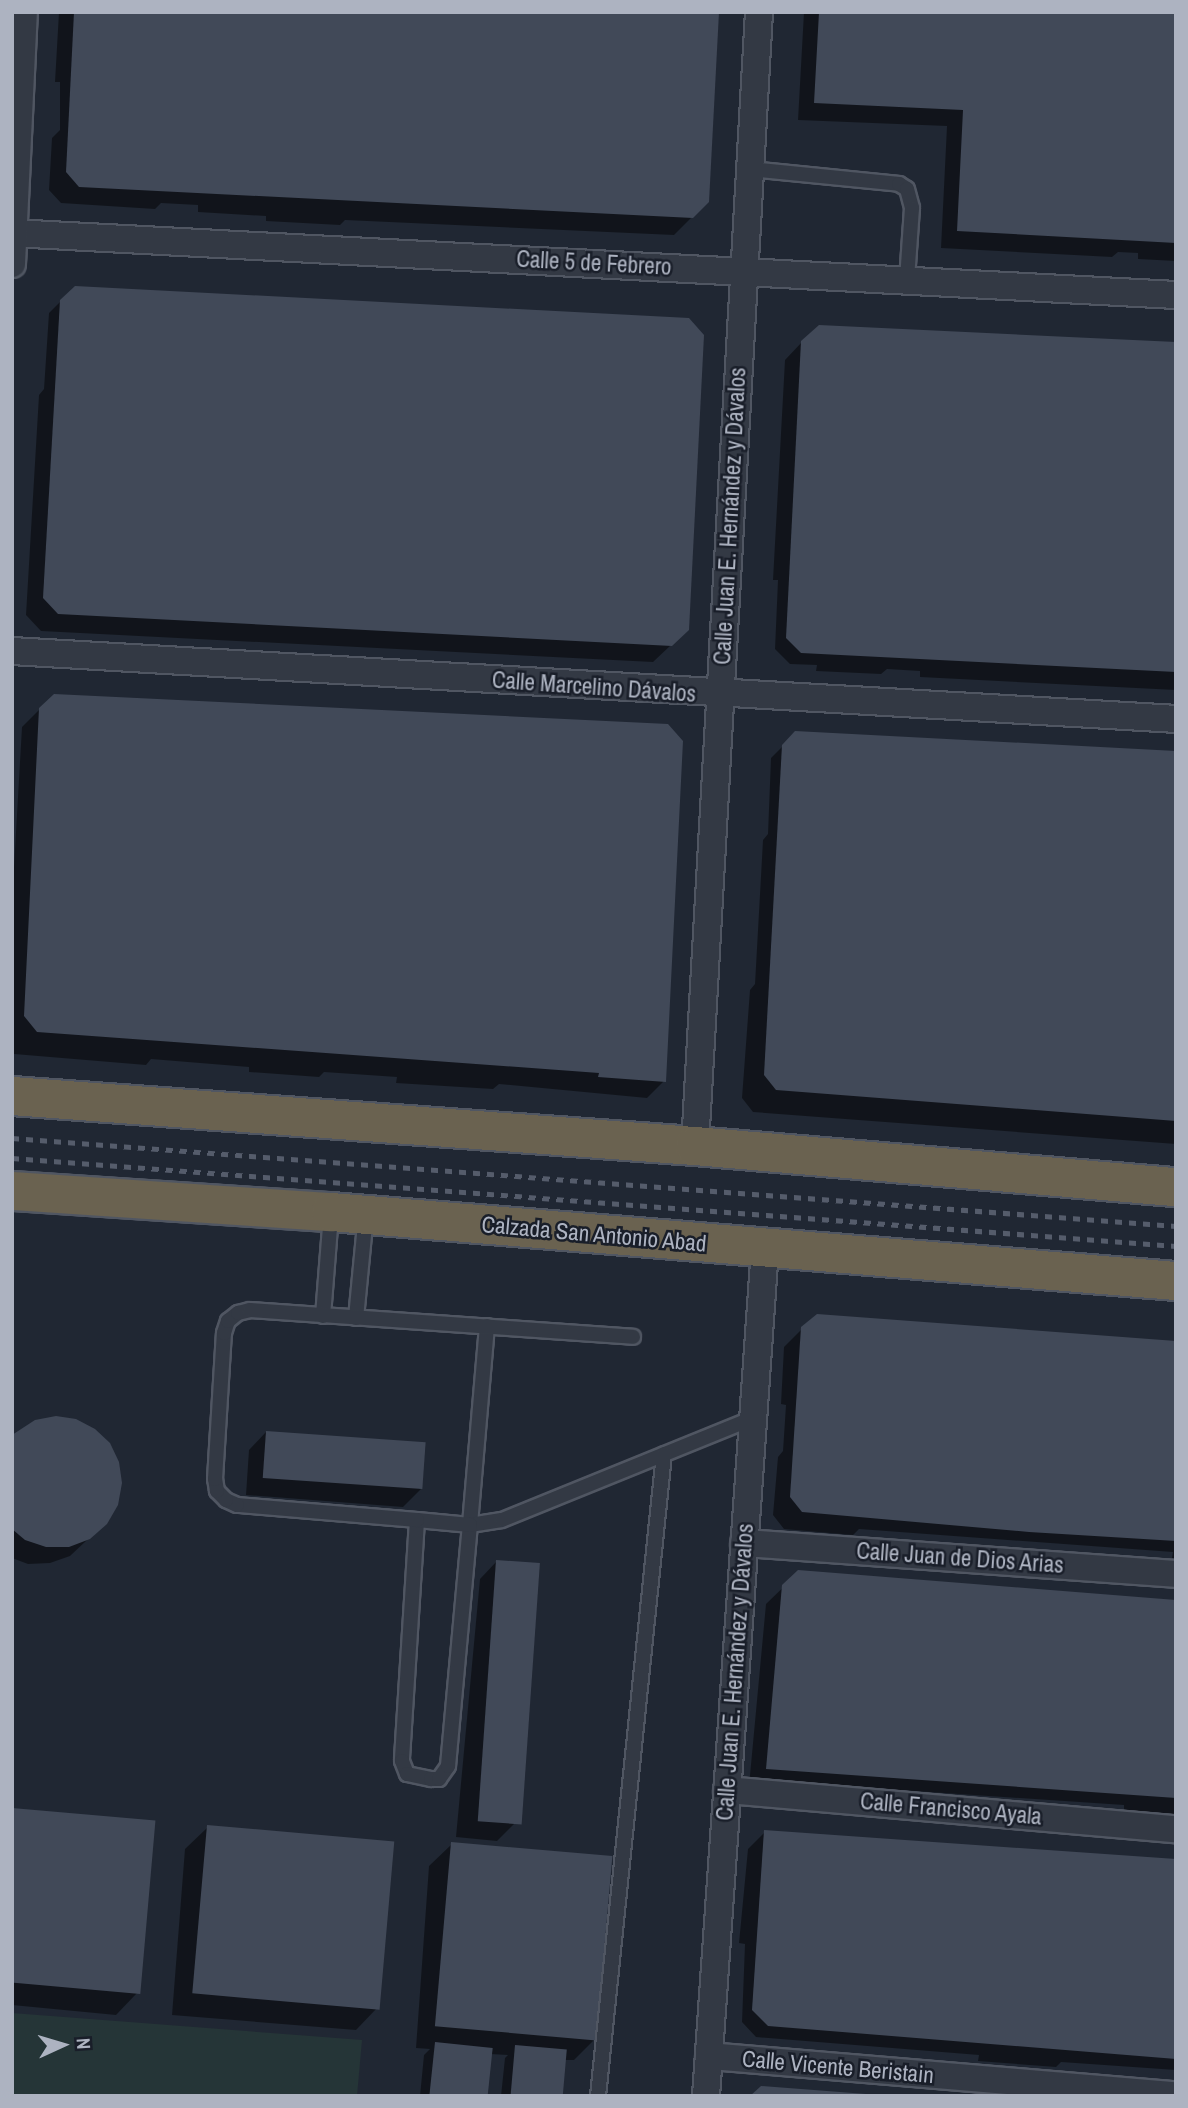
<!DOCTYPE html>
<html>
<head>
<meta charset="utf-8">
<style>
  body { margin:0 }
  #map { position:relative; width:1188px; height:2108px; overflow:hidden; background:#202733; font-family:"Archivo Narrow",sans-serif }
  div>[style] { position:absolute }
  .green>* { inset:0; background:#253537 }
  .shadow>* { inset:0; background:#0007 }
  .building>* { inset:0; background:#414958; transform-origin:0 0 }
  .roads { filter:drop-shadow(2px 0 #505662) drop-shadow(-2px 0 #505662) drop-shadow(0 2px #505662) drop-shadow(0 -2px #505662) }
  .lane>* { height:14px; margin:-7px; padding:0 7px; transform-origin:7px; border-radius:7px; background:#333944 }
  .street>* { height:26px; margin:-13px; padding:0 13px; transform-origin:13px; border-radius:13px; background:#333944 }
  .highway>* { height:38px; margin:-19px; padding:0 19px; transform-origin:19px; border-radius:19px; background:#6a6250 }
  .rail>* { height:5px; margin-top:-2.5px; transform-origin:0; background:repeating-linear-gradient(90deg,#555c6b 0 7px,transparent 0 14px) }
  span { translate:-50% -50%; white-space:nowrap; text-align:center; line-height:1.15; -webkit-text-stroke:5px #191e29; paint-order:stroke }
  .street-label { font-size:23px; color:#adb3c1 }
  .frame { position:absolute; inset:0; border:14px solid #adb3c1; pointer-events:none }
  .north { position:absolute; left:28px; top:2010px; width:70px; height:70px; -webkit-text-stroke:5px #191e29; paint-order:stroke; rotate:86deg; font-size:19px; font-weight:700; line-height:28px; text-align:center; color:#adb3c1 }
  .north::after { content:''; display:block; margin:auto; width:24px; height:32px; background:#adb3c1; clip-path:polygon(50% 0,100% 100%,50% 72%,0 100%) }
</style>
</head>
<body>
<div id="map">
  <div class="green">
    <div style="clip-path:polygon(12px 2013px,362px 2040px,357px 2096px,12px 2096px)"></div>
  </div>
  <div class="shadow">
    <div style="clip-path:polygon(59px 12px,718px 12px,708px 201px,674px 235px,345px 220px,340px 225px,266px 221px,266px 216px,198px 212px,198px 205px,161px 203px,155px 209px,61px 203px,49px 190px,52px 138px,60px 130px,60px 82px,55px 82px)"></div>
    <div style="clip-path:polygon(804px 12px,1176px 12px,1176px 261px,1138px 259px,1138px 253px,1118px 252px,1112px 257px,941px 248px,947px 126px,798px 120px)"></div>
    <div style="clip-path:polygon(61px 301px,688px 629px,653px 662px,41px 631px,26px 615px,39px 395px,44px 389px,49px 313px)"></div>
    <div style="clip-path:polygon(802px 342px,1176px 344px,1176px 690px,920px 677px,920px 671px,887px 669px,881px 674px,816px 671px,817px 665px,790px 664px,775px 649px,778px 580px,773px 580px,785px 360px)"></div>
    <div style="clip-path:polygon(54px 695px,664px 1081px,647px 1098px,499px 1084px,493px 1089px,396px 1083px,397px 1077px,324px 1072px,319px 1077px,249px 1072px,249px 1067px,151px 1059px,146px 1065px,14px 1054px,12px 902px,22px 727px)"></div>
    <div style="clip-path:polygon(796px 733px,1176px 753px,1176px 1144px,753px 1112px,742px 1098px,750px 990px,755px 984px,763px 840px,768px 834px,771px 758px)"></div>
    <div style="clip-path:polygon(802px 1329px,1176px 1342px,1176px 1558px,1172px 1558px,1173px 1552px,859px 1529px,853px 1535px,784px 1529px,773px 1515px,778px 1457px,783px 1451px,786px 1405px,781px 1404px,784px 1347px)"></div>
    <div style="clip-path:polygon(36px 1421px,105px 1523px,70px 1556px,50px 1563px,28px 1564px,12px 1558px,12px 1437px)"></div>
    <div style="clip-path:polygon(266px 1432px,421px 1489px,403px 1507px,246px 1495px,249px 1450px)"></div>
    <div style="clip-path:polygon(497px 1561px,514px 1824px,497px 1841px,456px 1837px,480px 1579px)"></div>
    <div style="clip-path:polygon(799px 1572px,1176px 1602px,1176px 1816px,1124px 1811px,1124px 1805px,841px 1786px,836px 1792px,749px 1786px,766px 1604px)"></div>
    <div style="clip-path:polygon(12px 1810px,138px 1992px,116px 2015px,12px 2005px)"></div>
    <div style="clip-path:polygon(208px 1827px,378px 2007px,356px 2030px,172px 2015px,185px 1849px)"></div>
    <div style="clip-path:polygon(765px 1832px,1176px 1861px,1176px 2070px,1061px 2062px,1056px 2067px,978px 2061px,979px 2055px,756px 2037px,742px 2022px,745px 1944px,739px 1943px,748px 1849px)"></div>
    <div style="clip-path:polygon(452px 1844px,596px 2038px,574px 2060px,564px 2060px,561px 2096px,501px 2096px,505px 2058px,508px 2055px,490px 2054px,486px 2096px,420px 2096px,424px 2055px,430px 2049px,416px 2048px,429px 1866px)"></div>
  </div>
  <div class="building">
    <div style="clip-path:polygon(74px 12px,719px 12px,709px 202px,693px 218px,79px 187px,66px 172px)"></div>
    <div style="clip-path:polygon(819px 12px,1176px 12px,1176px 243px,957px 231px,963px 110px,814px 103px)"></div>
    <div style="clip-path:polygon(75px 286px,689px 318px,704px 335px,689px 630px,672px 646px,58px 614px,43px 598px,60px 300px)"></div>
    <div style="clip-path:polygon(819px 325px,1176px 342px,1176px 672px,801px 653px,786px 638px,801px 341px)"></div>
    <div style="clip-path:polygon(54px 694px,668px 724px,683px 741px,666px 1082px,598px 1077px,599px 1073px,37px 1032px,24px 1016px,39px 708px)"></div>
    <div style="clip-path:polygon(795px 731px,1176px 751px,1176px 1121px,776px 1090px,764px 1075px,782px 745px)"></div>
    <div style="clip-path:polygon(817px 1314px,1176px 1341px,1176px 1541px,1029px 1532px,802px 1512px,790px 1497px,801px 1327px)"></div>
    <div style="clip-path:polygon(56px 1416px,76px 1419px,95px 1429px,110px 1443px,119px 1462px,122px 1483px,118px 1505px,107px 1524px,90px 1539px,69px 1547px,46px 1547px,25px 1540px,12px 1529px,12px 1435px,35px 1420px)"></div>
    <div style="left:266px;top:1431px;width:160px;height:47px;rotate:4deg"></div>
    <div style="left:496px;top:1560px;width:44px;height:262px;rotate:4deg"></div>
    <div style="clip-path:polygon(798px 1570px,1176px 1600px,1176px 1798px,766px 1769px,782px 1585px)"></div>
    <div style="left:12px;top:1808px;width:144px;height:174px;rotate:5deg"></div>
    <div style="left:207px;top:1825px;width:188px;height:169px;rotate:5deg"></div>
    <div style="clip-path:polygon(764px 1830px,1176px 1859px,1176px 2059px,768px 2026px,752px 2010px)"></div>
    <div style="left:451px;top:1842px;width:162px;height:185px;rotate:5deg"></div>
    <div style="left:435px;top:2042px;width:58px;height:54px;rotate:6deg"></div>
    <div style="left:515px;top:2045px;width:52px;height:51px;rotate:5deg"></div>
    <div style="clip-path:polygon(761px 2086px,866px 2094px,866px 2096px,750px 2096px)"></div>
  </div>
  <div class="roads">
    <div class="lane">
      <div style="left:750px;top:169px;width:150px;rotate:5.7deg"></div>
      <div style="left:899px;top:184px;width:9px;rotate:32deg"></div>
      <div style="left:907px;top:189px;width:20px;rotate:75deg"></div>
      <div style="left:912px;top:208px;width:72px;rotate:94deg"></div>
      <div style="left:323px;top:1316px;width:102px;rotate:-85.5deg"></div>
      <div style="left:356px;top:1318px;width:103px;rotate:-84.5deg"></div>
      <div style="left:487px;top:1326px;width:200px;rotate:94.9deg"></div>
      <div style="left:470px;top:1525px;width:32px;rotate:-9deg"></div>
      <div style="left:502px;top:1520px;width:271px;rotate:-22.1deg"></div>
      <div style="left:417px;top:1520px;width:241px;rotate:93.6deg"></div>
      <div style="left:402px;top:1761px;width:14px;rotate:69deg"></div>
      <div style="left:407px;top:1774px;width:25px;rotate:12deg"></div>
      <div style="left:431px;top:1779px;width:8px"></div>
      <div style="left:439px;top:1779px;width:16px;rotate:-55deg"></div>
      <div style="left:448px;top:1766px;width:242px;rotate:-84.8deg"></div>
      <div style="left:470px;top:1525px;width:53px;rotate:-174.6deg"></div>
      <div style="left:417px;top:1520px;width:181px;rotate:-175.2deg"></div>
      <div style="left:237px;top:1505px;width:12px;rotate:-156deg"></div>
      <div style="left:226px;top:1500px;width:13px;rotate:-135deg"></div>
      <div style="left:217px;top:1491px;width:12px;rotate:-99deg"></div>
      <div style="left:215px;top:1479px;width:146px;rotate:-86.5deg"></div>
      <div style="left:224px;top:1333px;width:13px;rotate:-72deg"></div>
      <div style="left:228px;top:1321px;width:13px;rotate:-39deg"></div>
      <div style="left:238px;top:1313px;width:12px;rotate:-14deg"></div>
      <div style="left:250px;top:1310px;width:384px;rotate:4deg"></div>
      <div style="left:598px;top:2096px;width:645px;rotate:-84.13deg"></div>
    </div>
    <div class="street">
      <div style="left:12px;top:233px;width:1166px;rotate:3.05deg"></div>
      <div style="left:12px;top:264px;width:252px;rotate:-87.3deg"></div>
      <div style="left:12px;top:651px;width:1166px;rotate:3.34deg"></div>
      <div style="left:695px;top:1146px;width:1136px;rotate:-86.77deg"></div>
      <div style="left:744px;top:1543px;width:433px;rotate:4.1deg"></div>
      <div style="left:727px;top:1790px;width:451px;rotate:5deg"></div>
      <div style="left:709px;top:2056px;width:469px;rotate:4.8deg"></div>
      <div style="left:706px;top:2096px;width:850px;rotate:-86.02deg"></div>
    </div>
    <div class="highway">
      <div style="left:12px;top:1096px;width:685px;rotate:4.19deg"></div>
      <div style="left:695px;top:1146px;width:483px;rotate:4.9deg"></div>
      <div style="left:12px;top:1191px;width:320px;rotate:3.8deg"></div>
      <div style="left:331px;top:1212px;width:848px;rotate:4.67deg"></div>
    </div>
  </div>
  <div class="rail">
    <div style="left:12px;top:1138px;width:1167px;rotate:4.32deg"></div>
    <div style="left:12px;top:1158px;width:1167px;rotate:4.32deg"></div>
  </div>
  <div class="street-label">
    <span style="left:594px;top:263px;rotate:3deg">Calle 5 de Febrero</span>
    <span style="left:730px;top:516px;rotate:-87deg">Calle Juan E. Hernández y Dávalos</span>
    <span style="left:594px;top:687px;rotate:4deg">Calle Marcelino Dávalos</span>
    <span style="left:594px;top:1234px;rotate:5deg">Calzada San Antonio Abad</span>
    <span style="left:960px;top:1558px;rotate:4deg">Calle Juan de Dios Arias</span>
    <span style="left:735px;top:1672px;rotate:-86deg">Calle Juan E. Hernández y Dávalos</span>
    <span style="left:951px;top:1809px;rotate:5deg">Calle Francisco Ayala</span>
    <span style="left:838px;top:2067px;rotate:5deg">Calle Vicente Beristain</span>
  </div>
  <div class="frame"></div>
  <div class="north">N</div>
</div>
</body>
</html>
